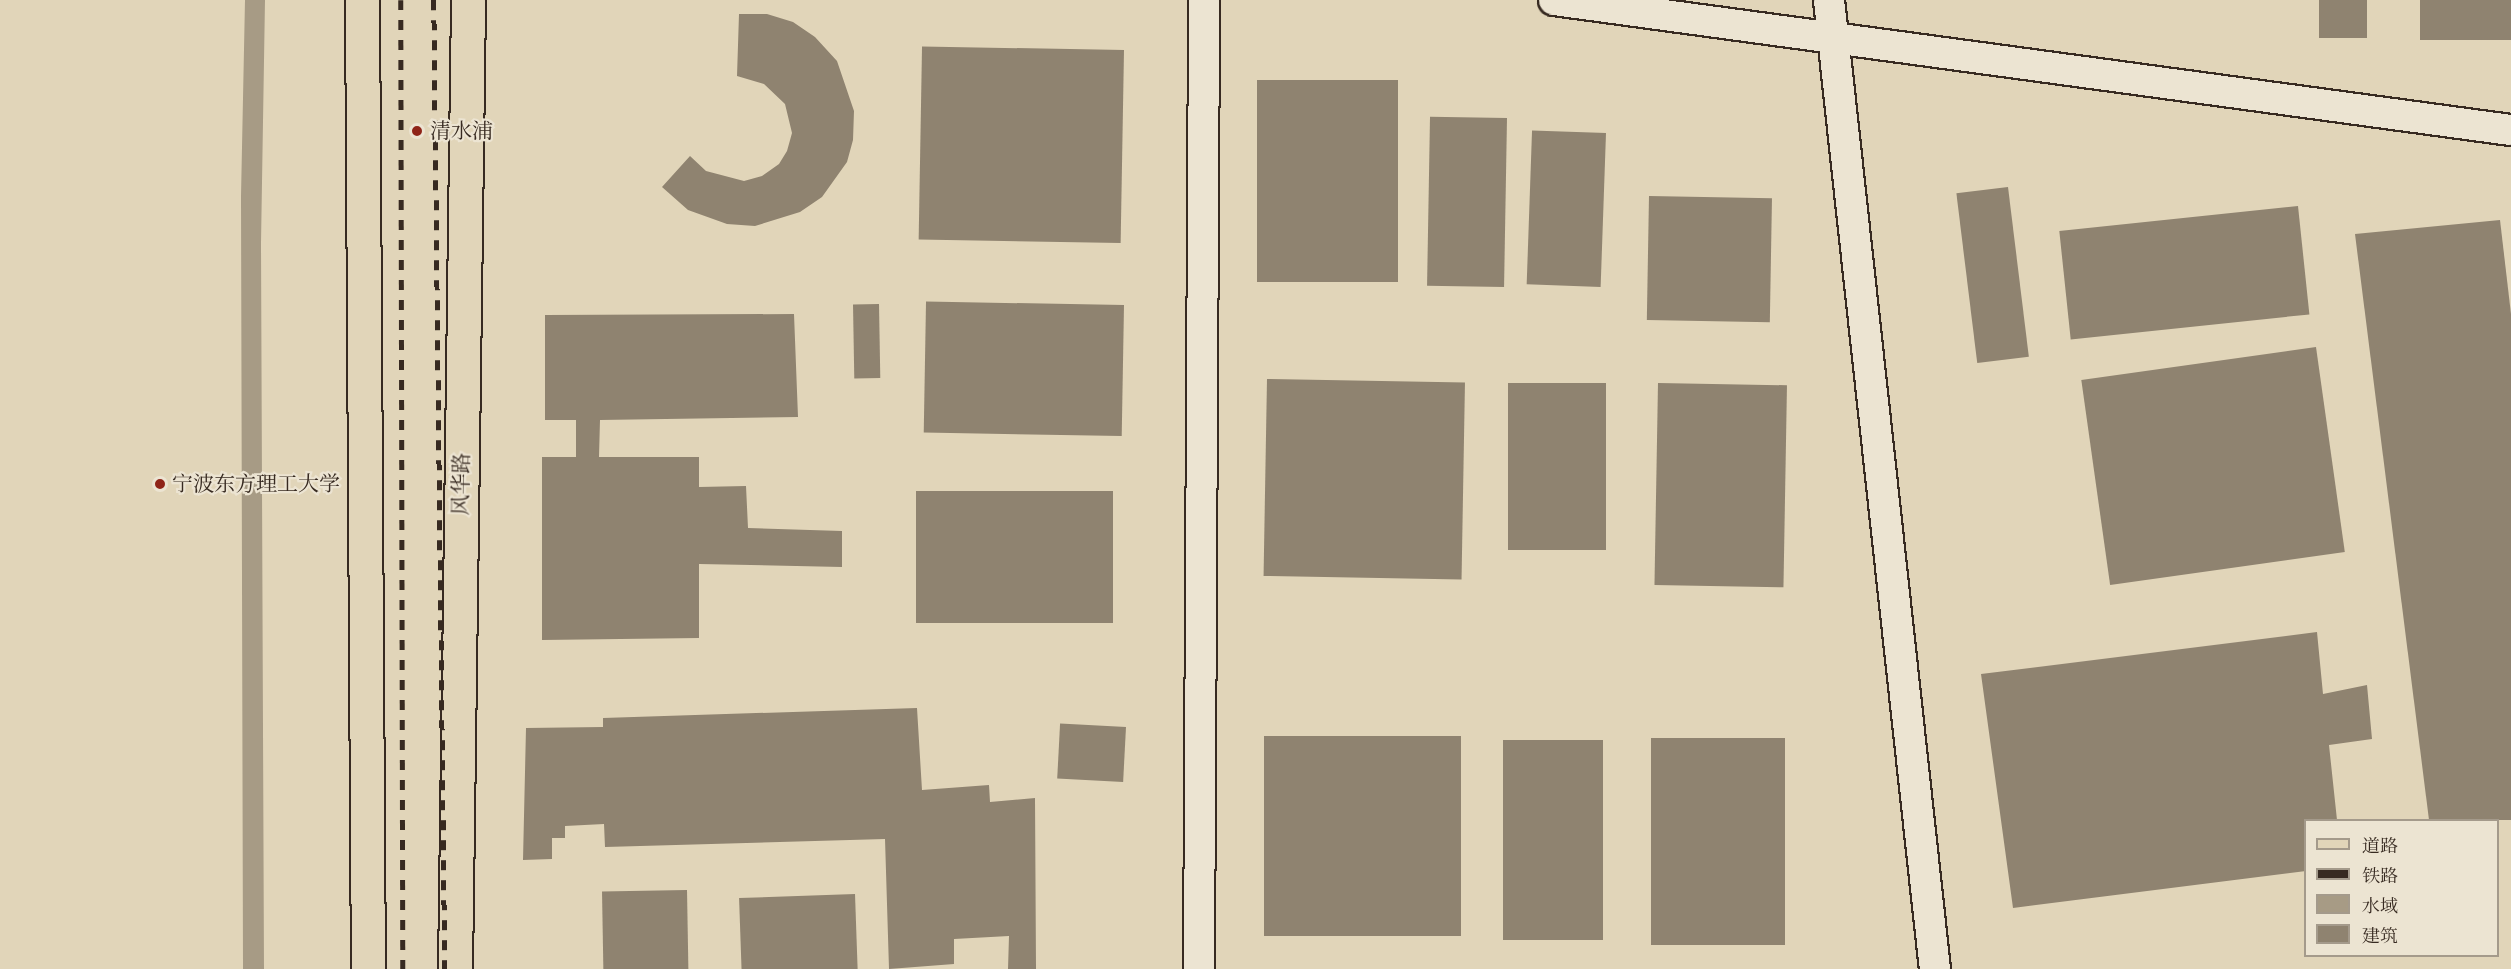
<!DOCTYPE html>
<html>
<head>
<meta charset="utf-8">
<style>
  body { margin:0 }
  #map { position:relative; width:2511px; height:969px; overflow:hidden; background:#e1d5b9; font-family:"IM FELL French Canon","Noto Serif SC",serif }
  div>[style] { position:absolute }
  .water>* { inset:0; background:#a79b85 }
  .building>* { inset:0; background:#8f8370; transform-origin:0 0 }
  .roads { filter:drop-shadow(2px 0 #372a21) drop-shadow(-2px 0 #372a21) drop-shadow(0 2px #372a21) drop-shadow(0 -2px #372a21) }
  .secondary>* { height:30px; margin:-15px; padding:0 15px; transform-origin:15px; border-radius:15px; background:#ece4d2 }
  .primary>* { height:33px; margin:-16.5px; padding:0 16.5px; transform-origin:16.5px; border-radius:16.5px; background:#e1d5b9 }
  .rail>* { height:4.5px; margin-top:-2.25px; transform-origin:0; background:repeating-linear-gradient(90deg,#372a21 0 10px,transparent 0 20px) }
  .dots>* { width:16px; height:16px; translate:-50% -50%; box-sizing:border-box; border:3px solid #ece4d2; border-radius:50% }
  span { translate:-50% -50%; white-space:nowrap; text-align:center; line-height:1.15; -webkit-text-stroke:4.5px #ece4d2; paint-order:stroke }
  .poi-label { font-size:21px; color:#372a21 }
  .left { translate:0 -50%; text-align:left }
  .street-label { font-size:21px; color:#372a21 }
  .legend { position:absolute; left:2304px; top:819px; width:195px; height:138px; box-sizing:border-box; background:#ece4d2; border:2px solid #a49a8b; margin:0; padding:8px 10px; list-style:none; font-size:18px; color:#372a21 }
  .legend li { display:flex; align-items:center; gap:12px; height:30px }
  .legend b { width:30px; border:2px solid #a49a8b }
</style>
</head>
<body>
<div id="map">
  <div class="water">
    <div style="clip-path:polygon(245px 0,265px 0,261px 243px,264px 969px,243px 969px,241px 196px)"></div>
  </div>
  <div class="building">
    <div style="left:2319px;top:0;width:48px;height:38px"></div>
    <div style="left:2420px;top:0;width:91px;height:40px"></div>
    <div style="clip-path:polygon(739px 14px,767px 14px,793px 22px,815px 37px,837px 61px,854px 111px,853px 140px,847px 162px,822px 197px,800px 212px,755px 226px,727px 224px,688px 210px,662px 187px,690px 156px,706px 171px,744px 181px,762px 176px,779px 164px,787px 151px,792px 133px,785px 104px,764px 84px,737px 76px)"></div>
    <div style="left:1124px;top:50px;width:193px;height:202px;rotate:91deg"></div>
    <div style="left:1257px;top:80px;width:141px;height:202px"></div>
    <div style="left:1507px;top:118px;width:169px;height:77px;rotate:91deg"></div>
    <div style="left:1606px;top:133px;width:154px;height:74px;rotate:92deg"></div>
    <div style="left:2008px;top:187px;width:171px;height:52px;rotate:83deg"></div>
    <div style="left:1649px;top:196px;width:123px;height:124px;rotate:1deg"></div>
    <div style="left:2298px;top:206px;width:109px;height:240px;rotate:84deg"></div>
    <div style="clip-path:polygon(2500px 220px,2511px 314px,2511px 820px,2429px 820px,2355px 234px)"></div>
    <div style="left:879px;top:304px;width:74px;height:26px;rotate:89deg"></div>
    <div style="left:1124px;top:305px;width:131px;height:198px;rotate:91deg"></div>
    <div style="clip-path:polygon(794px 314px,798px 417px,600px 420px,599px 457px,699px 457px,699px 487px,746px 486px,748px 528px,842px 531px,842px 567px,699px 564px,699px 638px,542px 640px,542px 457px,576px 457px,576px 420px,545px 420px,545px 315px)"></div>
    <div style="left:2316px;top:347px;width:207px;height:237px;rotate:82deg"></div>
    <div style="left:1267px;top:379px;width:198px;height:197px;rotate:1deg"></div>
    <div style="left:1508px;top:383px;width:98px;height:167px"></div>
    <div style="left:1658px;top:383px;width:129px;height:202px;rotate:1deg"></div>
    <div style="left:1113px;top:491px;width:132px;height:197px;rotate:90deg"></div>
    <div style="clip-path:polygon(2317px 632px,2323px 694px,2367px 685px,2372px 739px,2329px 745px,2337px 820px,2306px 820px,2306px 871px,2013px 908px,1981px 674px)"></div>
    <div style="clip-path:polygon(917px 708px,922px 790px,989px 785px,990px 802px,1035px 798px,1036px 969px,1008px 969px,1009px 936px,954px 939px,954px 964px,889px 969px,885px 839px,605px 847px,604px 824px,565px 826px,565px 838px,552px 838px,552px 859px,523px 860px,526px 728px,603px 727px,603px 718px)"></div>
    <div style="left:1126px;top:727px;width:55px;height:66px;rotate:93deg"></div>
    <div style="left:1264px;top:736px;width:197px;height:200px"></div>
    <div style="left:1651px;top:738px;width:134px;height:207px"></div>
    <div style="left:1603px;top:740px;width:200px;height:100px;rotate:90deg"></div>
    <div style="left:687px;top:890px;width:79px;height:85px;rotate:89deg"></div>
    <div style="left:855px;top:894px;width:75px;height:116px;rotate:88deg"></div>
  </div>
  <div class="roads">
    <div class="secondary">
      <div style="left:1554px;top:0;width:966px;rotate:7.74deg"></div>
      <div style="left:1829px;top:0;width:975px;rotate:83.76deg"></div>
      <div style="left:1199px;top:969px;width:969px;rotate:-89.7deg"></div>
    </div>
    <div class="primary">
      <div style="left:362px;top:0;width:969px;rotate:89.65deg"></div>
      <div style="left:455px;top:969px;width:969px;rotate:-89.23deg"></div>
    </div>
  </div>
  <div class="rail">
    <div style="left:401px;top:0;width:969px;rotate:89.88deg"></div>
    <div style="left:434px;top:0;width:969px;rotate:89.35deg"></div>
  </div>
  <div class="dots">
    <div style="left:417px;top:131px;background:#8f2418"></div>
    <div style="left:160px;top:484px;background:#8f2418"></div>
  </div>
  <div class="poi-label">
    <span class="left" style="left:430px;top:131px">清水浦</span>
    <span class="left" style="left:172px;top:484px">宁波东方理工大学</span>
  </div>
  <div class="street-label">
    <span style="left:461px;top:484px;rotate:-89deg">风华路</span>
  </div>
  <ul class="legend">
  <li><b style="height:8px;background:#e1d5b9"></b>道路</li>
  <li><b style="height:8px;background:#372a21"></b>铁路</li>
  <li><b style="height:16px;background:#a79b85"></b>水域</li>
  <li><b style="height:16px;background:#8f8370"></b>建筑</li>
  </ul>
</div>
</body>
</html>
